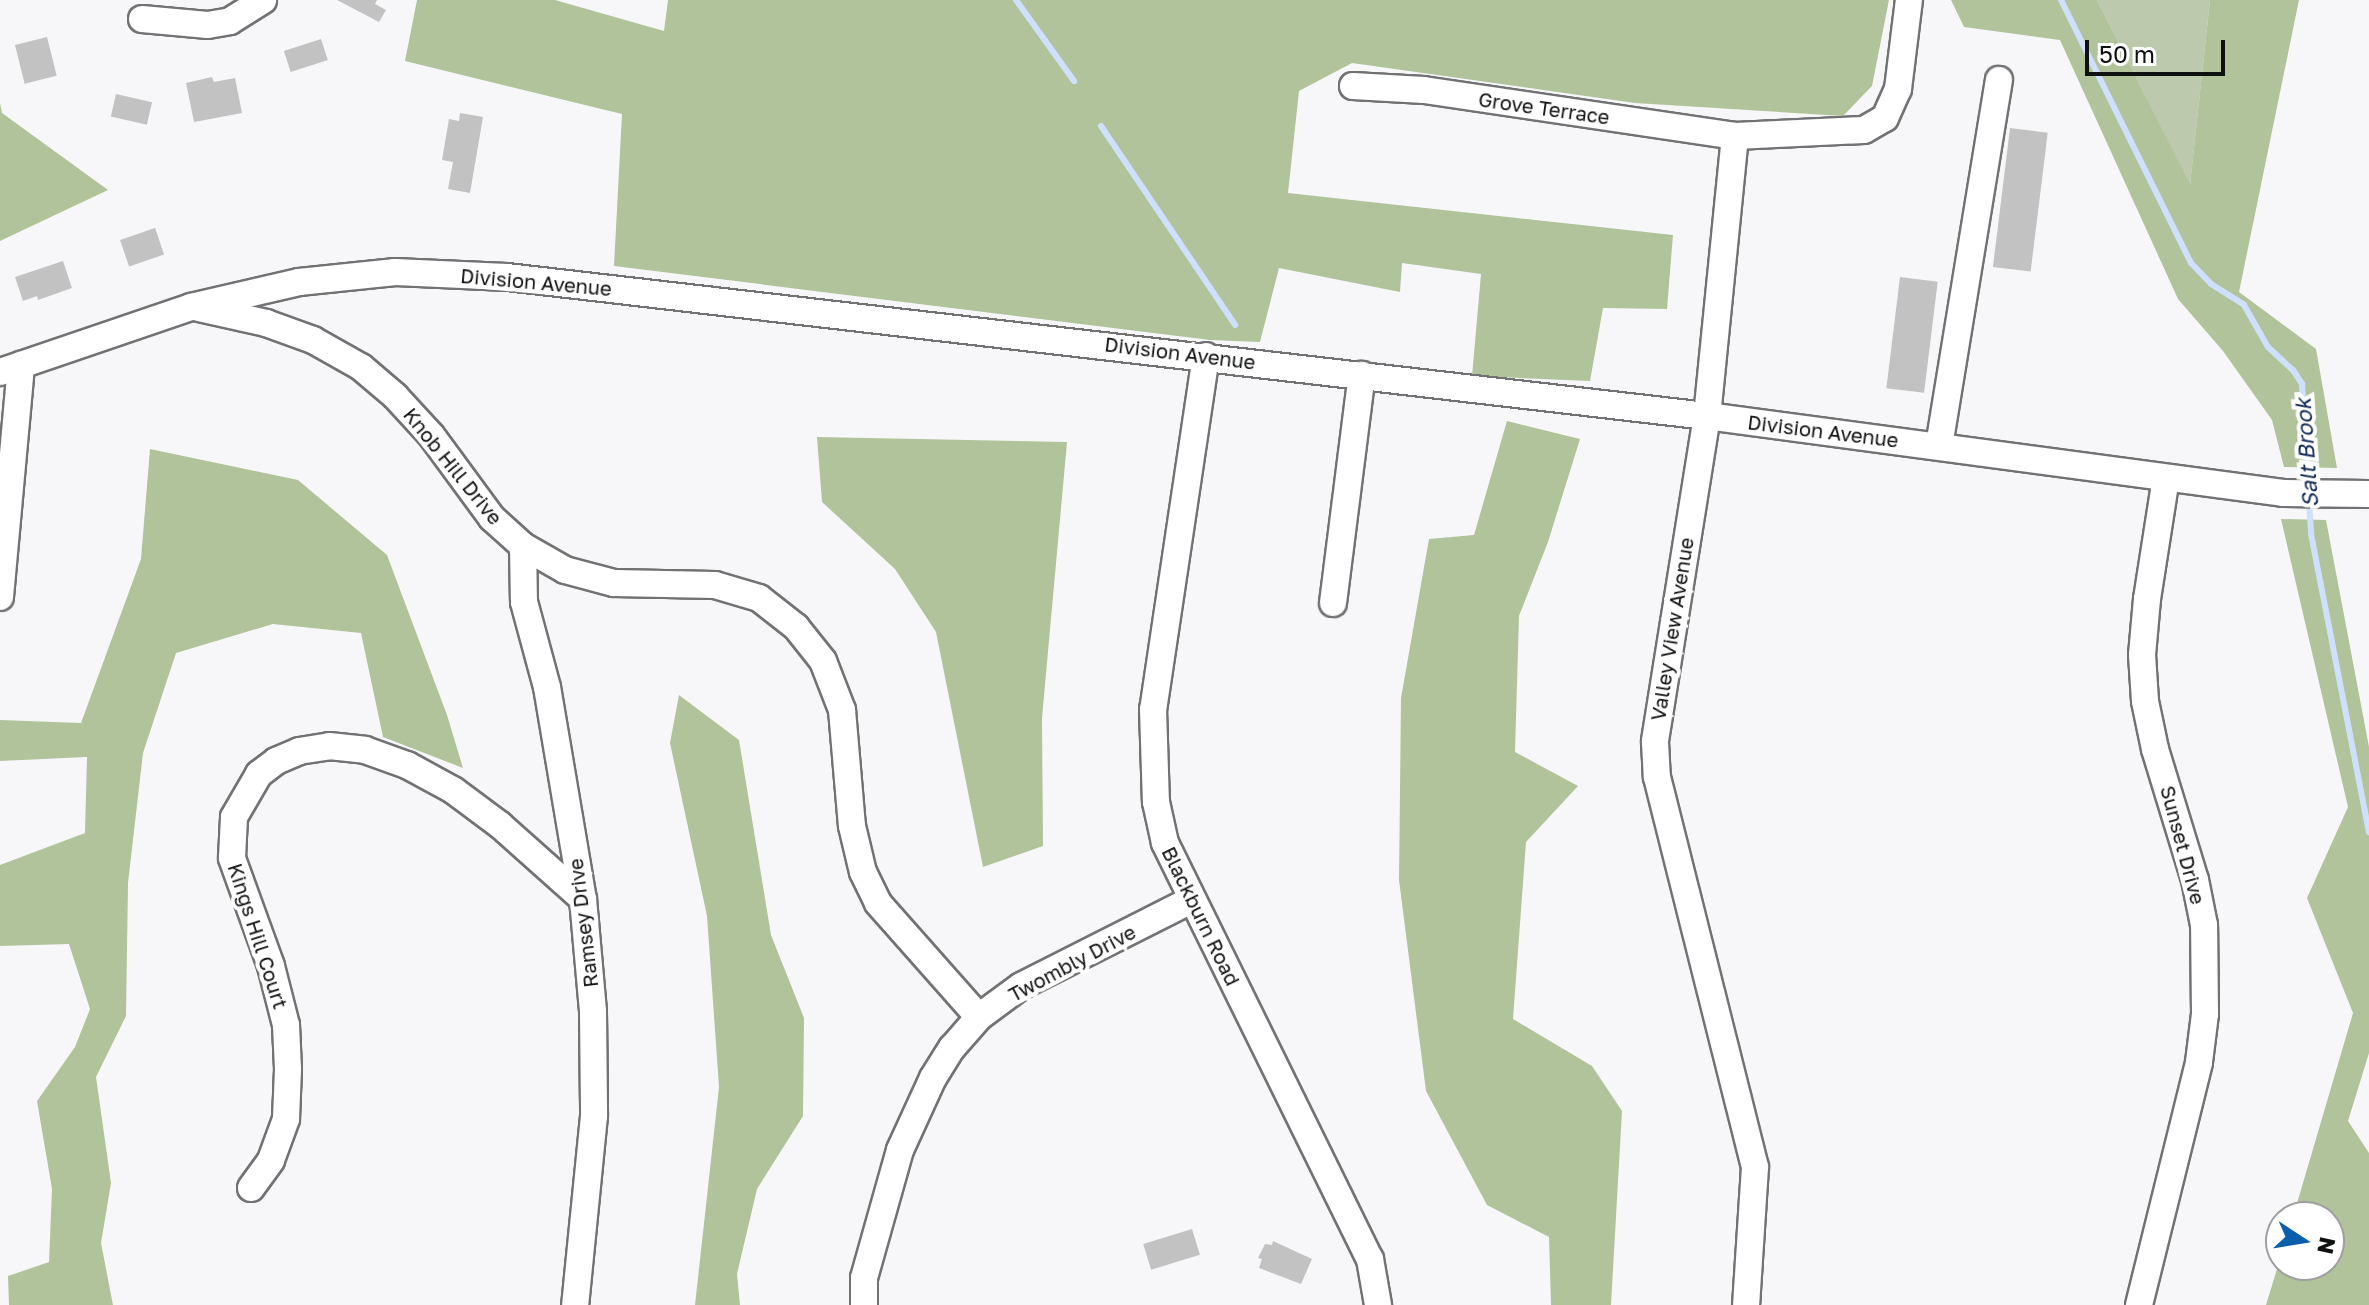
<!DOCTYPE html>
<html>
<head>
<meta charset="utf-8">
<style>
  body { margin:0 }
  #map { position:relative; width:2369px; height:1305px; overflow:hidden; background:#f7f7f9; font-family:"Golos Text",sans-serif }
  div>[style] { position:absolute }
  .green>* { inset:0; background:#bcc9ac }
  .forest>* { inset:0; background:#b1c39b }
  .stream>* { height:6px; margin:-3px; padding:0 3px; transform-origin:3px; border-radius:3px; background:#cfdffe }
  .building>* { inset:0; background:#c2c2c3; transform-origin:0 0 }
  .roads { filter:drop-shadow(2px 0 #727274) drop-shadow(-2px 0 #727274) drop-shadow(0 2px #727274) drop-shadow(0 -2px #727274) }
  .minor>* { height:26px; margin:-13px; padding:0 13px; transform-origin:13px; border-radius:13px; background:#fff }
  span { translate:-50% -50%; white-space:nowrap; text-align:center; line-height:1.15; -webkit-text-stroke:8px #fff; paint-order:stroke }
  .street-label { font-size:20px; color:#0f1010 }
  .water-label { font-size:22px; color:#102754; font-style:italic }
  .north { position:absolute; left:2265px; top:1201px; width:80px; height:80px; box-sizing:border-box; background:#fff; border:2px solid #9f9f9f; border-radius:50%; rotate:102deg; font-size:22px; font-weight:700; line-height:32px; text-align:center; color:#0f1010 }
  .north::after { content:''; display:block; margin:auto; width:28px; height:36px; background:#0a5eac; clip-path:polygon(50% 0,100% 100%,50% 72%,0 100%) }
  .scale { position:absolute; left:2085px; top:40px; width:140px; height:36px; box-sizing:border-box; border:4px solid #0f1010; border-top:0; padding-left:10px; font-size:24px; line-height:28px; white-space:nowrap; color:#0f1010; -webkit-text-stroke:6px #fff; paint-order:stroke }
</style>
</head>
<body>
<div id="map">
  <div class="green">
    <div style="clip-path:polygon(2097px 0,2210px 0,2190px 185px)"></div>
  </div>
  <div class="forest">
    <div style="clip-path:polygon(417px 0,555px 0,664px 31px,668px 0,1889px 0,1872px 86px,1843px 116px,1635px 103px,1352px 63px,1299px 91px,1288px 193px,1673px 235px,1667px 309px,1603px 308px,1590px 381px,1472px 376px,1481px 274px,1402px 263px,1400px 292px,1279px 268px,1260px 342px,1210px 340px,614px 266px,622px 114px,405px 61px)"></div>
    <div style="clip-path:polygon(1951px 0,2097px 0,2190px 184px,2210px 0,2299px 0,2239px 292px,2316px 349px,2337px 468px,2284px 467px,2272px 420px,2223px 351px,2178px 299px,2060px 40px,1964px 27px)"></div>
    <div style="clip-path:polygon(0 103px,2px 113px,108px 190px,0 241px)"></div>
    <div style="clip-path:polygon(1507px 421px,1580px 439px,1548px 542px,1519px 616px,1515px 752px,1578px 786px,1526px 842px,1513px 1019px,1592px 1066px,1622px 1111px,1611px 1305px,1551px 1305px,1549px 1237px,1487px 1205px,1426px 1091px,1399px 880px,1401px 698px,1429px 539px,1474px 535px)"></div>
    <div style="clip-path:polygon(817px 437px,1067px 442px,1042px 718px,1043px 846px,983px 867px,936px 632px,895px 569px,822px 502px)"></div>
    <div style="clip-path:polygon(150px 449px,298px 480px,387px 555px,447px 715px,463px 768px,383px 737px,361px 633px,273px 624px,176px 653px,143px 753px,128px 883px,126px 1016px,96px 1077px,111px 1183px,101px 1243px,113px 1305px,9px 1305px,8px 1276px,49px 1262px,52px 1189px,37px 1101px,75px 1047px,90px 1009px,69px 944px,0 946px,0 865px,85px 833px,87px 757px,0 761px,0 720px,81px 723px,141px 559px)"></div>
    <div style="clip-path:polygon(2281px 519px,2326px 520px,2369px 747px,2369px 1053px,2348px 1121px,2369px 1153px,2369px 1305px,2266px 1305px,2281px 1256px,2281px 1265px,2329px 1265px,2329px 1217px,2293px 1217px,2353px 1013px,2307px 898px,2348px 807px)"></div>
    <div style="clip-path:polygon(679px 695px,739px 740px,771px 935px,804px 1018px,803px 1116px,757px 1189px,737px 1274px,740px 1305px,695px 1305px,719px 1087px,707px 916px,670px 743px)"></div>
  </div>
  <div class="stream">
    <div style="left:1016px;top:0;width:100px;rotate:54.4deg"></div>
    <div style="left:2061px;top:0;width:293px;rotate:63.7deg"></div>
    <div style="left:2191px;top:263px;width:29px;rotate:46deg"></div>
    <div style="left:2211px;top:284px;width:39px;rotate:32deg"></div>
    <div style="left:2244px;top:305px;width:48px;rotate:60.3deg"></div>
    <div style="left:2268px;top:347px;width:34px;rotate:43deg"></div>
    <div style="left:2293px;top:370px;width:17px;rotate:57deg"></div>
    <div style="left:2302px;top:384px;width:102px;rotate:86.6deg"></div>
    <div style="left:1101px;top:126px;width:240px;rotate:56deg"></div>
    <div style="left:2309px;top:502px;width:32px;rotate:86deg"></div>
    <div style="left:2311px;top:534px;width:304px;rotate:79deg"></div>
  </div>
  <div class="building">
    <div style="clip-path:polygon(337px 0,377px 0,375px 4px,386px 10px,379px 22px)"></div>
    <div style="left:47px;top:37px;width:40px;height:33px;rotate:76deg"></div>
    <div style="left:321px;top:39px;width:22px;height:39px;rotate:72deg"></div>
    <div style="clip-path:polygon(212px 77px,214px 82px,235px 78px,242px 113px,194px 122px,186px 83px)"></div>
    <div style="left:116px;top:94px;width:37px;height:23px;rotate:13deg"></div>
    <div style="clip-path:polygon(460px 113px,483px 117px,470px 193px,448px 189px,453px 162px,442px 160px,449px 119px,459px 121px)"></div>
    <div style="left:2010px;top:128px;width:38px;height:140px;rotate:7deg"></div>
    <div style="left:155px;top:228px;width:28px;height:37px;rotate:71deg"></div>
    <div style="clip-path:polygon(63px 261px,72px 288px,38px 300px,37px 296px,23px 301px,15px 277px)"></div>
    <div style="left:1900px;top:277px;width:38px;height:112px;rotate:7deg"></div>
    <div style="left:1192px;top:1229px;width:27px;height:51px;rotate:73deg"></div>
    <div style="clip-path:polygon(1273px 1241px,1312px 1259px,1301px 1284px,1259px 1268px,1262px 1259px,1258px 1258px,1265px 1244px,1272px 1245px)"></div>
  </div>
  <div class="roads">
    <div class="minor">
      <div style="left:142px;top:19px;width:66px;rotate:5.2deg"></div>
      <div style="left:208px;top:25px;width:22px;rotate:-10deg"></div>
      <div style="left:230px;top:21px;width:39px;rotate:-32deg"></div>
      <div style="left:1353px;top:86px;width:71px;rotate:3.2deg"></div>
      <div style="left:1424px;top:90px;width:314px;rotate:8.4deg"></div>
      <div style="left:1735px;top:136px;width:129px;rotate:-2.7deg"></div>
      <div style="left:1864px;top:130px;width:24px;rotate:-30deg"></div>
      <div style="left:1885px;top:118px;width:32px;rotate:-66deg"></div>
      <div style="left:1898px;top:89px;width:90px;rotate:-83deg"></div>
      <div style="left:1735px;top:136px;width:281px;rotate:95.7deg"></div>
      <div style="left:1707px;top:416px;width:330px;rotate:99.1deg"></div>
      <div style="left:1655px;top:742px;width:35px;rotate:87deg"></div>
      <div style="left:1657px;top:777px;width:402px;rotate:75.9deg"></div>
      <div style="left:1755px;top:1167px;width:138px;rotate:93.7deg"></div>
      <div style="left:199px;top:308px;width:69px;rotate:12.6deg"></div>
      <div style="left:266px;top:323px;width:50px;rotate:19.9deg"></div>
      <div style="left:313px;top:340px;width:55px;rotate:29.4deg"></div>
      <div style="left:361px;top:367px;width:45px;rotate:40.5deg"></div>
      <div style="left:395px;top:396px;width:53px;rotate:47.3deg"></div>
      <div style="left:431px;top:435px;width:103px;rotate:53.7deg"></div>
      <div style="left:492px;top:518px;width:42px;rotate:42.1deg"></div>
      <div style="left:523px;top:546px;width:48px;rotate:29.7deg"></div>
      <div style="left:565px;top:570px;width:51px;rotate:14.9deg"></div>
      <div style="left:614px;top:583px;width:101px;rotate:1.1deg"></div>
      <div style="left:715px;top:585px;width:46px;rotate:16.5deg"></div>
      <div style="left:759px;top:598px;width:47px;rotate:38.1deg"></div>
      <div style="left:796px;top:627px;width:43px;rotate:51.5deg"></div>
      <div style="left:823px;top:661px;width:53px;rotate:68.8deg"></div>
      <div style="left:842px;top:710px;width:116px;rotate:85.1deg"></div>
      <div style="left:852px;top:826px;width:47px;rotate:76.6deg"></div>
      <div style="left:863px;top:872px;width:34px;rotate:64deg"></div>
      <div style="left:878px;top:903px;width:152px;rotate:48.5deg"></div>
      <div style="left:1206px;top:356px;width:357px;rotate:98.5deg"></div>
      <div style="left:1153px;top:709px;width:93px;rotate:88.2deg"></div>
      <div style="left:1156px;top:802px;width:42px;rotate:77.6deg"></div>
      <div style="left:1165px;top:843px;width:464px;rotate:63.8deg"></div>
      <div style="left:1370px;top:1259px;width:47px;rotate:80.1deg"></div>
      <div style="left:0;top:372px;width:202px;rotate:-18.8deg"></div>
      <div style="left:191px;top:307px;width:111px;rotate:-13deg"></div>
      <div style="left:299px;top:282px;width:97px;rotate:-5.9deg"></div>
      <div style="left:395px;top:272px;width:112px;rotate:2.6deg"></div>
      <div style="left:507px;top:277px;width:1208px;rotate:6.61deg"></div>
      <div style="left:1707px;top:416px;width:581px;rotate:7.61deg"></div>
      <div style="left:2283px;top:493px;width:86px;rotate:0.7deg"></div>
      <div style="left:1939px;top:446px;width:371px;rotate:-80.7deg"></div>
      <div style="left:523px;top:546px;width:56px;rotate:89deg"></div>
      <div style="left:524px;top:602px;width:88px;rotate:74.9deg"></div>
      <div style="left:547px;top:687px;width:215px;rotate:80.4deg"></div>
      <div style="left:583px;top:899px;width:113px;rotate:84.9deg"></div>
      <div style="left:593px;top:1012px;width:104px;rotate:89.4deg"></div>
      <div style="left:594px;top:1116px;width:190px;rotate:95.7deg"></div>
      <div style="left:0;top:597px;width:233px;rotate:-84.8deg"></div>
      <div style="left:1333px;top:603px;width:230px;rotate:-82.8deg"></div>
      <div style="left:251px;top:1188px;width:34px;rotate:-54deg"></div>
      <div style="left:271px;top:1160px;width:44px;rotate:-69.9deg"></div>
      <div style="left:286px;top:1119px;width:50px;rotate:-87.7deg"></div>
      <div style="left:288px;top:1069px;width:44px;rotate:-92.6deg"></div>
      <div style="left:286px;top:1025px;width:61px;rotate:-104.3deg"></div>
      <div style="left:271px;top:966px;width:115px;rotate:-109.9deg"></div>
      <div style="left:232px;top:858px;width:41px;rotate:-87.2deg"></div>
      <div style="left:234px;top:817px;width:50px;rotate:-59.8deg"></div>
      <div style="left:259px;top:774px;width:21px;rotate:-37deg"></div>
      <div style="left:276px;top:761px;width:25px;rotate:-23deg"></div>
      <div style="left:299px;top:751px;width:30px;rotate:-9deg"></div>
      <div style="left:329px;top:746px;width:36px;rotate:6deg"></div>
      <div style="left:365px;top:750px;width:45px;rotate:19.7deg"></div>
      <div style="left:407px;top:765px;width:52px;rotate:28.5deg"></div>
      <div style="left:453px;top:790px;width:59px;rotate:36.7deg"></div>
      <div style="left:500px;top:825px;width:111px;rotate:41.7deg"></div>
      <div style="left:864px;top:1305px;width:27px;rotate:-90deg"></div>
      <div style="left:864px;top:1278px;width:133px;rotate:-74.3deg"></div>
      <div style="left:900px;top:1150px;width:79px;rotate:-65.4deg"></div>
      <div style="left:933px;top:1078px;width:36px;rotate:-58deg"></div>
      <div style="left:952px;top:1048px;width:41px;rotate:-48.9deg"></div>
      <div style="left:979px;top:1017px;width:52px;rotate:-36.4deg"></div>
      <div style="left:1021px;top:986px;width:191px;rotate:-26.8deg"></div>
      <div style="left:2139px;top:1305px;width:250px;rotate:-76.1deg"></div>
      <div style="left:2199px;top:1062px;width:48px;rotate:-82.9deg"></div>
      <div style="left:2205px;top:1014px;width:89px;rotate:-90.6deg"></div>
      <div style="left:2204px;top:925px;width:46px;rotate:-101.3deg"></div>
      <div style="left:2195px;top:880px;width:137px;rotate:-107deg"></div>
      <div style="left:2155px;top:749px;width:49px;rotate:-101.8deg"></div>
      <div style="left:2145px;top:701px;width:46px;rotate:-93.7deg"></div>
      <div style="left:2142px;top:655px;width:56px;rotate:-84.9deg"></div>
      <div style="left:2147px;top:599px;width:122px;rotate:-81.1deg"></div>
    </div>
  </div>
  <div class="street-label">
    <span style="left:1544px;top:108px;rotate:8deg">Grove Terrace</span>
    <span style="left:536px;top:282px;rotate:5deg">Division Avenue</span>
    <span style="left:1180px;top:353px;rotate:7deg">Division Avenue</span>
    <span style="left:1823px;top:431px;rotate:7deg">Division Avenue</span>
    <span style="left:453px;top:466px;rotate:51deg">Knob Hill Drive</span>
    <span style="left:1672px;top:629px;rotate:-81deg">Valley View Avenue</span>
    <span style="left:2183px;top:845px;rotate:75deg">Sunset Drive</span>
    <span style="left:1201px;top:916px;rotate:64deg">Blackburn Road</span>
    <span style="left:583px;top:923px;rotate:-97deg">Ramsey Drive</span>
    <span style="left:258px;top:936px;rotate:72deg">Kings Hill Court</span>
    <span style="left:1072px;top:963px;rotate:-28deg">Twombly Drive</span>
  </div>
  <div class="water-label">
    <span style="left:2306px;top:453px;rotate:-94deg">Salt Brook</span>
  </div>
  <div class="north">N</div>
  <div class="scale">50 m</div>
</div>
</body>
</html>
